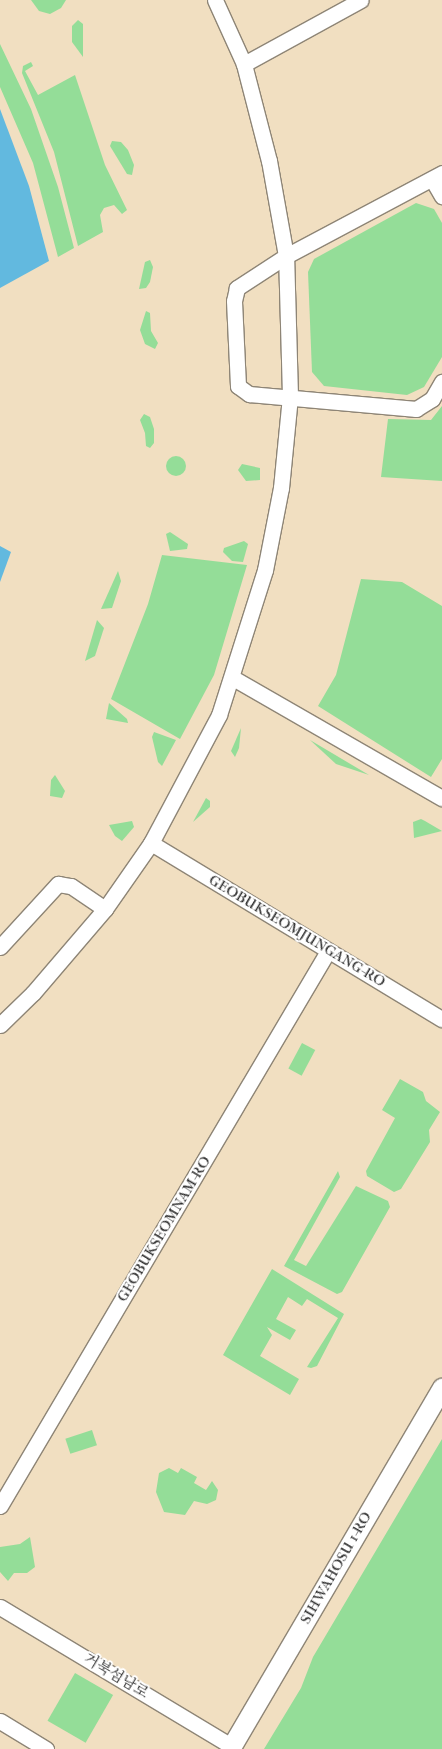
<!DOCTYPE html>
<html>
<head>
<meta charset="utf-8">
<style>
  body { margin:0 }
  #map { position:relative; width:442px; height:1749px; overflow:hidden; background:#f1dfc1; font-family:"IM FELL French Canon","Noto Serif KR",serif }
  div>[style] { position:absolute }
  .green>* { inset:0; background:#94dd98; transform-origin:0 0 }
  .round { border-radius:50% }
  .water>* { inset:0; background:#62b9df }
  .roads { filter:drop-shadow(1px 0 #8e8576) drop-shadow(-1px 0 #8e8576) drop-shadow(0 1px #8e8576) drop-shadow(0 -1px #8e8576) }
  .minor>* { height:15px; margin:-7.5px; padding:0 7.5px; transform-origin:7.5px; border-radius:7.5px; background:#fff }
  .major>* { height:19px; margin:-9.5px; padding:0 9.5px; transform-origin:9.5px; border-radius:9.5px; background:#fff }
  span { translate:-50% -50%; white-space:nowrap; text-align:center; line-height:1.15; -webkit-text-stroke:4px #fff; paint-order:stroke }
  .street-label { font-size:15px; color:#2b2b2b }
</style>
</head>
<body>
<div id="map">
  <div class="green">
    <div style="clip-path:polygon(31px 0,66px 0,61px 8px,50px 14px,39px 11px)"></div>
    <div style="clip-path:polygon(78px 20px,83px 24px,83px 57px,72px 42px,72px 26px)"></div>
    <div style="clip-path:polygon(0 44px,31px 109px,58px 187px,74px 248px,58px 257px,33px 163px,0 87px)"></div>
    <div style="clip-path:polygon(31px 62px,33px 66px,25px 71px,38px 95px,75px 75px,105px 165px,127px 210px,122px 214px,114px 205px,104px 208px,100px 215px,103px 232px,78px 246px,54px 152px,22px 73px,23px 66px)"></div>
    <div style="clip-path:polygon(112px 141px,121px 142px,128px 150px,134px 165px,132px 175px,127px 174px,110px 146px)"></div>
    <div style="clip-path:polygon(416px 203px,434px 209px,442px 223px,442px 357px,424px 387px,407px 395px,324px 386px,312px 372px,308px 272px,314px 259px)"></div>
    <div style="clip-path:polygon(150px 260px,153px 267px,150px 282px,146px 288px,139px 289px,145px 262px)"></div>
    <div style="clip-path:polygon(146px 311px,150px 313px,151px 331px,158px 343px,155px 349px,145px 344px,140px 330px)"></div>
    <div style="clip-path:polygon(442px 406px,442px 481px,381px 477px,388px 419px,431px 420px)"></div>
    <div style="clip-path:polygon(144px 414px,150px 417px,154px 429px,154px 443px,150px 448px,146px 446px,145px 433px,140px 420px)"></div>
    <div class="round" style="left:166px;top:456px;width:20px;height:20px"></div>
    <div style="clip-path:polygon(242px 464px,260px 468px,260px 480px,246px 481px,238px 470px)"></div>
    <div style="clip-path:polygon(170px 532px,188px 544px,187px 549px,170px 551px,166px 534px)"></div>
    <div style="clip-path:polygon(244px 541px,248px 544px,243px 562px,232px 561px,223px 552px,224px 548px)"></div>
    <div style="clip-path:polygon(162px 555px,247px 565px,214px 675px,180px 739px,111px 699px,148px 604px)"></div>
    <div style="clip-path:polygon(118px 571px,121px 581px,112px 608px,101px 609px)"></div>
    <div style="clip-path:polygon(361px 579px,402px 582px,442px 606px,442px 759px,431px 777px,318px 706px,336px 675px)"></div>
    <div style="clip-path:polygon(97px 620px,104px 628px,95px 656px,85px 661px)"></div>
    <div style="clip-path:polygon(109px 703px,127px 719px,128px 723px,106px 719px)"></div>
    <div style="clip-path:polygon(241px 728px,239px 748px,235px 757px,231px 751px)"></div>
    <div style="clip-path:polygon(154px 732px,176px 740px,162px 766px,158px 762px,152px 737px)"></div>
    <div style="clip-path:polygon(310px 740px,369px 775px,336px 764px)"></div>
    <div style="clip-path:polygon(55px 775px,65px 791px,62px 798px,50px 796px,51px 780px)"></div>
    <div style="clip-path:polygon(206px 798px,210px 801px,210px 807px,193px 822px)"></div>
    <div style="clip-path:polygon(421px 819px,425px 821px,442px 831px,414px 838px,413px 822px)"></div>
    <div style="clip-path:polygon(132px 821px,134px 827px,122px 841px,115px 836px,109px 825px)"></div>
    <div style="left:302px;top:1043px;width:15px;height:29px;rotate:28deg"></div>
    <div style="clip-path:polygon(400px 1079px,423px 1092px,426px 1101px,440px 1112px,429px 1130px,430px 1142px,401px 1189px,394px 1192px,367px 1176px,366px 1171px,395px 1118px,382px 1110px)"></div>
    <div style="clip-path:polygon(338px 1171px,340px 1177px,294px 1260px,306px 1266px,356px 1186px,388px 1201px,390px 1207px,342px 1292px,337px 1294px,284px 1266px)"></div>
    <div style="clip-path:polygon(272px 1269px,344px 1314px,317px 1366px,311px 1368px,307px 1367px,338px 1318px,307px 1299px,302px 1306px,288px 1297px,276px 1319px,296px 1330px,290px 1340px,267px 1327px,272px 1335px,260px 1356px,299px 1379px,290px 1395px,223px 1355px)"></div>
    <div style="left:92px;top:1430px;width:16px;height:28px;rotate:72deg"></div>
    <div style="clip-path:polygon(442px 1439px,442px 1749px,264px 1749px,301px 1688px,313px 1657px)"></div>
    <div style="clip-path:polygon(169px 1468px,178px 1473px,181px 1468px,197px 1477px,194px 1483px,206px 1490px,212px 1481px,218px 1490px,216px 1500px,207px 1504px,194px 1501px,185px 1515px,164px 1512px,156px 1492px,159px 1473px)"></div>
    <div style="clip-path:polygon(30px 1537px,35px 1567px,27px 1573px,14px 1573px,8px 1581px,0 1572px,0 1547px,20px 1544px)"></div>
    <div style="left:75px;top:1673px;width:44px;height:55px;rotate:30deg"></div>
  </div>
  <div class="water">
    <div style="clip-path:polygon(0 109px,29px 186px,49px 261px,0 288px)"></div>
    <div style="clip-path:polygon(0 546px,11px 552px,0 582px)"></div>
  </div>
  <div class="roads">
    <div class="minor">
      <div style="left:244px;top:64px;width:133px;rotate:-28.7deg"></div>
      <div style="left:442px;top:173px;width:177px;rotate:152deg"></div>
      <div style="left:286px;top:256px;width:59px;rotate:146.9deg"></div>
      <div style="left:237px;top:288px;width:13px;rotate:103deg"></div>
      <div style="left:234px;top:301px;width:85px;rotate:87.3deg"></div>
      <div style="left:238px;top:386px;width:14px;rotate:36deg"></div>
      <div style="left:249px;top:394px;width:168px;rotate:5.1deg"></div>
      <div style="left:416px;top:409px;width:19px;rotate:-32deg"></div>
      <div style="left:432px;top:399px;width:20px;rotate:-60deg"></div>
      <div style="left:432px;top:179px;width:20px;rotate:60deg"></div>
      <div style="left:233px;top:678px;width:241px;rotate:29.9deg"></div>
      <div style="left:151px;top:843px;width:340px;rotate:31.2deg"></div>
      <div style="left:0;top:947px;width:86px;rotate:-47.4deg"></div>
      <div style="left:58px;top:884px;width:13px;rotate:9deg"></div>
      <div style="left:71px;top:886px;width:41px;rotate:34.1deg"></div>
      <div style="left:0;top:1025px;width:46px;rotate:-44.1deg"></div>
      <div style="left:33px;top:993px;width:111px;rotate:-49.4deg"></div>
      <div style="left:105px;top:909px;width:80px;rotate:-55.1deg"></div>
      <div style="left:151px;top:843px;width:145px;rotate:-62deg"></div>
      <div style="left:219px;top:715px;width:152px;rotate:-72.4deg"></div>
      <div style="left:265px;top:570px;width:84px;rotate:-79deg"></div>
      <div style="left:281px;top:488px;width:92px;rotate:-84.4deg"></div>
      <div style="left:290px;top:396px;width:140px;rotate:-91.6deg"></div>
      <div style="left:286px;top:256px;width:97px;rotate:-100.1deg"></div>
      <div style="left:269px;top:161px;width:100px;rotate:-104.5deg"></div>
      <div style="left:244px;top:64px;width:70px;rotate:-114.4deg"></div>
      <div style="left:0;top:1506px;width:645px;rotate:-59.42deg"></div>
      <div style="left:0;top:1607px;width:270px;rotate:31deg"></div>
      <div style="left:0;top:1721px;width:54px;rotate:31.3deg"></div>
    </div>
    <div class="major">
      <div style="left:230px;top:1749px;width:419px;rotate:-59.6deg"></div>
    </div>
  </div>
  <div class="street-label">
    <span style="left:297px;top:931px;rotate:31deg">GEOBUKSEOMJUNGANG-RO</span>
    <span style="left:164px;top:1229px;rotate:-59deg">GEOBUKSEOMNAM-RO</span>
    <span style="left:336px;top:1568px;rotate:-60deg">SIHWAHOSU 1-RO</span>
    <span style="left:116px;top:1676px;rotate:31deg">거북섬남로</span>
  </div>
</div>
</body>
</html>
